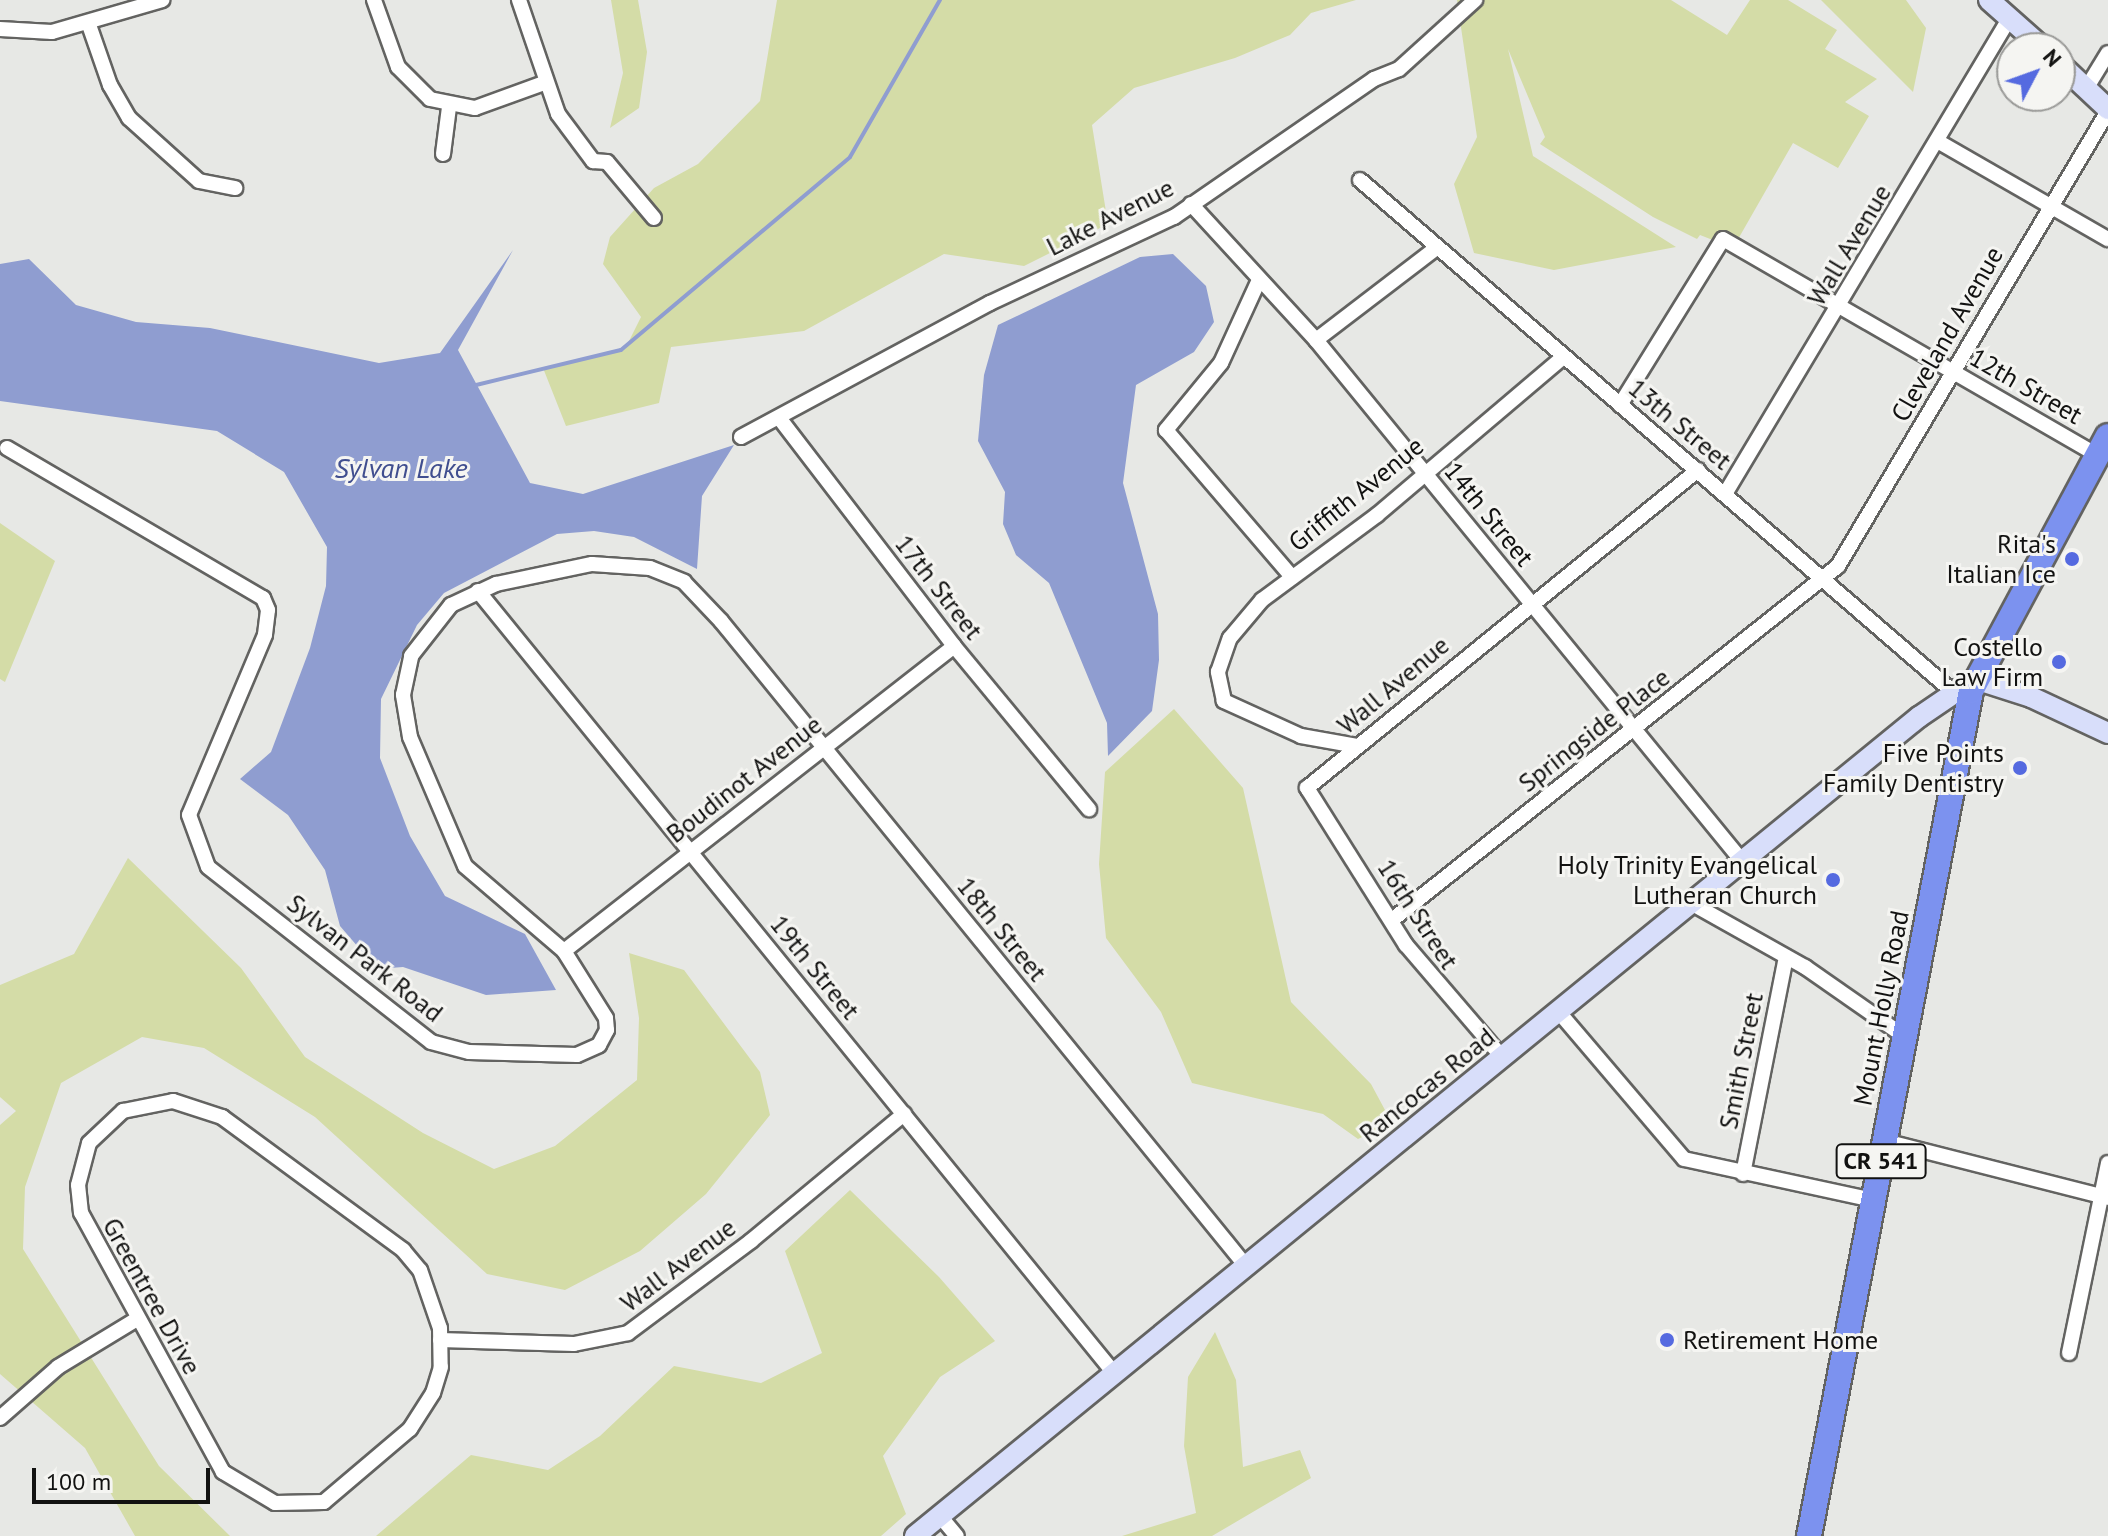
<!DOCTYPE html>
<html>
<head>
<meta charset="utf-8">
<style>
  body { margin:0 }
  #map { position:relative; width:2108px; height:1536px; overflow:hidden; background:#e7e8e5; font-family:"PT Sans",sans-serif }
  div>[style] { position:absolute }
  .green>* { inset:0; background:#d4dca7 }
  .water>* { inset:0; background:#8f9dd0 }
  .stream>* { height:4px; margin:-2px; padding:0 2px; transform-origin:2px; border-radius:2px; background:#8f9dd0 }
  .roads { filter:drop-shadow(2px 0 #636361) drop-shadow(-2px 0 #636361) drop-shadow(0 2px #636361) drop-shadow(0 -2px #636361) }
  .street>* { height:14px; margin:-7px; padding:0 7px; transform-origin:7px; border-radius:7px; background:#fff }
  .secondary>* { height:20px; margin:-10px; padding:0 10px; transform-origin:10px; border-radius:10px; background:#d8defa }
  .highway>* { height:24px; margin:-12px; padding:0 12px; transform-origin:12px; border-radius:12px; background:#7c92ef }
  .dots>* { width:22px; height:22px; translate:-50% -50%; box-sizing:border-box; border:4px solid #f5f5f2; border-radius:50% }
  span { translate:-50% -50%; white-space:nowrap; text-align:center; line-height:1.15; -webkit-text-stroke:6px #f5f5f2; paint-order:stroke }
  .shield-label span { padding:2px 6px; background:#f5f5f2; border:2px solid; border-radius:6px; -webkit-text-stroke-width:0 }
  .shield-label { font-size:24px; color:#121211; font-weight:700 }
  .street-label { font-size:26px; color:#121211 }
  .poi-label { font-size:26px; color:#121211 }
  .right { translate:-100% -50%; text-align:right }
  .left { translate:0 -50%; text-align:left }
  .water-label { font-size:28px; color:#404e8f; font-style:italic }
  .north { position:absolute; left:1996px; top:32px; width:80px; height:80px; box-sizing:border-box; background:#f5f5f2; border:2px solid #9a9a98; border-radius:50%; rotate:49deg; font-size:22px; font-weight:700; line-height:32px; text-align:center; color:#121211 }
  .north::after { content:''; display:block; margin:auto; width:28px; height:36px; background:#556ae0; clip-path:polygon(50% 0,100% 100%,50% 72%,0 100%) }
  .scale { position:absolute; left:32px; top:1468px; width:178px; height:36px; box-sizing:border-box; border:4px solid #121211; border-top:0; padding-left:10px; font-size:24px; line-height:28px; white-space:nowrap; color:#121211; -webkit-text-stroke:6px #f5f5f2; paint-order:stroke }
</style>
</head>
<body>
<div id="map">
  <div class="green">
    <div style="clip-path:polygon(611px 0,638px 0,647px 52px,639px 108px,610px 128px,623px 73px)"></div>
    <div style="clip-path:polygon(777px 0,1356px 0,1311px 13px,1290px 35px,1235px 58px,1134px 88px,1092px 125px,1108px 224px,1024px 266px,944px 254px,804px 331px,671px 347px,659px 403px,566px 426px,543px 368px,625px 349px,641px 317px,603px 264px,610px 237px,654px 188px,698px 164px,760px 101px)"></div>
    <div style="clip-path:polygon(1457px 0,1671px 0,1727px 35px,1750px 0,1788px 0,1837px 30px,1825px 49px,1877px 79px,1845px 102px,1869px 116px,1838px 168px,1793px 143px,1733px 248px,1700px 235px,1697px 239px,1653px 217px,1540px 144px,1545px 137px,1508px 49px,1533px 156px,1676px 247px,1554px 270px,1474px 253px,1454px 184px,1477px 137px)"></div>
    <div style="clip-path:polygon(1821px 0,1906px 0,1926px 28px,1913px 92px)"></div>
    <div style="clip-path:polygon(0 523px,55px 561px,5px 682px,0 679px)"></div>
    <div style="clip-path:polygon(1174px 709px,1243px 788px,1291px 1002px,1371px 1084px,1392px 1123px,1358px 1139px,1323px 1114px,1192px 1083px,1161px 1012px,1106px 938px,1099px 864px,1105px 772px)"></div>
    <div style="clip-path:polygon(128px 858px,241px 968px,305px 1057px,423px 1133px,494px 1169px,555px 1146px,637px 1080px,639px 1018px,629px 953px,684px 970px,760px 1072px,770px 1115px,706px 1194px,640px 1251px,565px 1290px,487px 1274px,315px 1117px,204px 1048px,142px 1037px,61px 1083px,25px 1187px,23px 1249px,159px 1466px,230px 1536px,135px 1536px,85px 1448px,0 1374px,0 1125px,16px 1111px,0 1097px,0 985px,74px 954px)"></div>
    <div style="clip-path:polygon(850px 1190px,939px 1277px,995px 1341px,940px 1377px,883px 1456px,906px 1514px,881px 1536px,376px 1536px,471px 1455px,548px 1470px,600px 1436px,674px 1366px,761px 1383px,822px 1353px,785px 1251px)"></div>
    <div style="clip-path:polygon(1215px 1332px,1236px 1380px,1243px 1467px,1300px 1450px,1311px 1478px,1212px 1536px,1122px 1536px,1196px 1513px,1184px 1446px,1188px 1377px)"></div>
  </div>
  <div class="water">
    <div style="clip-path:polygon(513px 250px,458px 350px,530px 483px,583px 494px,734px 445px,702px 496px,697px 569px,634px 537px,594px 531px,557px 534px,444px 593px,417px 625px,381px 699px,380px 758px,410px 836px,445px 896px,525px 934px,556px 990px,486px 995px,403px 967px,377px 969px,340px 926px,325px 870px,288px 815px,240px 779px,271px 752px,310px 648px,326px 586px,327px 547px,284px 472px,217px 431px,0 401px,0 264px,29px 259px,76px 305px,136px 322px,210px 328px,379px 363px,440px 353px)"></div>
    <div style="clip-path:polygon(1173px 254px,1206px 286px,1214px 322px,1194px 352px,1136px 385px,1123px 483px,1158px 614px,1159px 660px,1152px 711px,1108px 756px,1107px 723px,1049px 583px,1016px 555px,1003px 524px,1005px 492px,978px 441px,984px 375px,998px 325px,1140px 257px)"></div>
  </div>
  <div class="stream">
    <div style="left:472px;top:386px;width:153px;rotate:-13.6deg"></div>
    <div style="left:621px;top:350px;width:299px;rotate:-40.1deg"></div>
    <div style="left:850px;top:157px;width:181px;rotate:-60.2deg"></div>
  </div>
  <div class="roads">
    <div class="street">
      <div style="left:374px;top:0;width:71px;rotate:70.3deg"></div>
      <div style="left:398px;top:67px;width:45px;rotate:45deg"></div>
      <div style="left:430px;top:99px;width:46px;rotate:11.3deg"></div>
      <div style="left:475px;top:108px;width:73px;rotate:-19.9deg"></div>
      <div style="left:519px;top:0;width:120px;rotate:71.1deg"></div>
      <div style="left:558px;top:114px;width:59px;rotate:53.3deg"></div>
      <div style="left:593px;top:161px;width:14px;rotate:4deg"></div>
      <div style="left:607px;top:162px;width:73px;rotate:50deg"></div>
      <div style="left:88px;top:22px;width:67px;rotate:70.8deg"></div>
      <div style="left:110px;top:85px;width:38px;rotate:60deg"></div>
      <div style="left:129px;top:118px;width:94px;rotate:42deg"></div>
      <div style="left:199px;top:181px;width:37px;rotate:11deg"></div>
      <div style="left:0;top:29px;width:52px;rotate:3.3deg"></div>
      <div style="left:52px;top:32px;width:115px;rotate:-16.2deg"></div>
      <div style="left:2086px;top:89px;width:42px;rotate:-58.6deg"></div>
      <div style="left:1939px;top:142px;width:195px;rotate:29.9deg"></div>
      <div style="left:443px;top:154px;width:47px;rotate:-82.7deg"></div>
      <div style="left:1360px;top:180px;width:791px;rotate:40.8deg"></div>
      <div style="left:1191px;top:204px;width:185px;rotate:47.4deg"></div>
      <div style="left:1316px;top:340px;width:673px;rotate:50.73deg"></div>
      <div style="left:1259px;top:280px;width:91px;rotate:114.6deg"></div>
      <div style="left:1221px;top:363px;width:87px;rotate:129.4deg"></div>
      <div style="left:1166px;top:430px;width:194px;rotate:49.4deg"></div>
      <div style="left:1316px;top:340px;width:150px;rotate:-37.4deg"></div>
      <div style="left:1620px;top:405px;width:195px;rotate:-58.2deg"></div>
      <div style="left:1723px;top:239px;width:432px;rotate:30deg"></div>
      <div style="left:780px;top:419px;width:286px;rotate:52.5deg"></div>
      <div style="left:954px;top:646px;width:212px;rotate:50.4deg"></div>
      <div style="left:741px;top:437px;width:283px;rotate:-28.3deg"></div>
      <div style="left:990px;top:303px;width:203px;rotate:-25.1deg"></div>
      <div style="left:1174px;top:217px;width:243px;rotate:-34.6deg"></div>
      <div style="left:1374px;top:79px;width:27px;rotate:-22deg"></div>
      <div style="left:1399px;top:69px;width:103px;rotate:-42.2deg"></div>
      <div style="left:7px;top:448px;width:297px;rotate:30.4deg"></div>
      <div style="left:263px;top:598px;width:13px;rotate:67deg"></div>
      <div style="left:268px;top:610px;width:25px;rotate:97deg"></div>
      <div style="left:265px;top:635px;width:195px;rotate:112.9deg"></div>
      <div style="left:189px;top:815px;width:55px;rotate:69.9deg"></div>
      <div style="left:208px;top:867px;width:283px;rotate:38.1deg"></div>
      <div style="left:431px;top:1042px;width:39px;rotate:15deg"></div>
      <div style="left:469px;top:1052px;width:108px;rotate:1.6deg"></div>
      <div style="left:577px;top:1055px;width:24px;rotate:-24deg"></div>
      <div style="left:599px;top:1045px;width:17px;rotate:-62deg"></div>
      <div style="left:607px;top:1030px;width:12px;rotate:-95deg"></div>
      <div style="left:606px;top:1018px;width:79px;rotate:-122.1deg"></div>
      <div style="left:564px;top:951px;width:130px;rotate:-139.4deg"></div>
      <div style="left:465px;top:866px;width:140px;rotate:-113.1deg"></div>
      <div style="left:410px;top:737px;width:43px;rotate:-99.5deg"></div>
      <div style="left:403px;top:695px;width:40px;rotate:-78deg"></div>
      <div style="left:411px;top:656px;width:65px;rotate:-51.9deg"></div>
      <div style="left:451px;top:605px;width:50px;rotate:-25deg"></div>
      <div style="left:496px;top:584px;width:98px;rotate:-11.8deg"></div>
      <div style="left:592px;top:564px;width:58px;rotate:3.9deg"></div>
      <div style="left:650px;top:568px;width:37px;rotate:22deg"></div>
      <div style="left:684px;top:582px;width:54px;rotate:46.5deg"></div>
      <div style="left:721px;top:621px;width:832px;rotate:50.86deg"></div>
      <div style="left:1725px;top:494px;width:553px;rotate:-59.13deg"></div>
      <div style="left:478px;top:591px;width:1008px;rotate:50.88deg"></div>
      <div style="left:1357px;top:746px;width:57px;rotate:-169.9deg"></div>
      <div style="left:1301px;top:736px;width:85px;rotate:-155.6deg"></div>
      <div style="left:1224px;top:701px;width:30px;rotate:-102deg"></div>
      <div style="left:1218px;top:672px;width:36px;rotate:-71deg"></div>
      <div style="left:1230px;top:638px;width:50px;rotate:-49.9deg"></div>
      <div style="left:1262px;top:600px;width:143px;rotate:-36.5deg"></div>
      <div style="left:1377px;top:515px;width:244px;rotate:-40.3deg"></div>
      <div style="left:1691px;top:903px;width:131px;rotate:29.3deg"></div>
      <div style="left:1805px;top:967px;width:121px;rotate:34.9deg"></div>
      <div style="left:1392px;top:920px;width:569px;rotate:-38.44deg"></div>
      <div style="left:1838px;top:566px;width:529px;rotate:-59.31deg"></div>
      <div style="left:564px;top:951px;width:495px;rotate:-38deg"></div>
      <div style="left:1558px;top:1011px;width:194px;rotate:49.6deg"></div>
      <div style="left:1684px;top:1159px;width:193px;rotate:12.2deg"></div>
      <div style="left:1502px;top:1057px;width:148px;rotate:-130.6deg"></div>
      <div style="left:1406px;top:945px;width:186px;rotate:-122.2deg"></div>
      <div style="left:1307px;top:788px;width:504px;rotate:-39.12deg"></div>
      <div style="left:173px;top:1101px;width:52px;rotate:18.1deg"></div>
      <div style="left:222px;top:1117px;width:225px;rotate:36.3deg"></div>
      <div style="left:403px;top:1250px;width:26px;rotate:50deg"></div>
      <div style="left:420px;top:1270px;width:61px;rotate:71deg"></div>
      <div style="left:440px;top:1328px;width:39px;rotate:89deg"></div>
      <div style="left:441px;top:1367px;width:27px;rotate:107deg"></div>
      <div style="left:433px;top:1393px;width:43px;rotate:122.6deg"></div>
      <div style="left:410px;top:1429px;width:113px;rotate:139.7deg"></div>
      <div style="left:324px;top:1502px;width:49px;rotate:178.8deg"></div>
      <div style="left:275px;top:1503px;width:61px;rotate:-149.2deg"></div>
      <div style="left:223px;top:1472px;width:295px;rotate:-118.7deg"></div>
      <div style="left:81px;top:1213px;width:28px;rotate:-96deg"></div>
      <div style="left:78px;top:1185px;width:43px;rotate:-75.3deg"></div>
      <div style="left:89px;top:1143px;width:47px;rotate:-43.3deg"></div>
      <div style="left:123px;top:1111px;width:51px;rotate:-11.3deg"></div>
      <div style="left:1885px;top:1141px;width:230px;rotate:14.3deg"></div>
      <div style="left:1743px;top:1174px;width:221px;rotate:-78.8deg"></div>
      <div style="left:440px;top:1340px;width:134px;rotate:1.7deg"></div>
      <div style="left:574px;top:1344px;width:55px;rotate:-11.5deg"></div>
      <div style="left:628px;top:1333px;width:154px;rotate:-36.8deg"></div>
      <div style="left:751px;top:1241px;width:199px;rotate:-39.7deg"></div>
      <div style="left:2069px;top:1353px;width:194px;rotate:-78.4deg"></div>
      <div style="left:0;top:1418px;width:77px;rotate:-41.3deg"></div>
      <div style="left:58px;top:1367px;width:92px;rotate:-31.3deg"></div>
      <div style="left:940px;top:1516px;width:26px;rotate:50deg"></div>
    </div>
    <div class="secondary">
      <div style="left:1989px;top:0;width:72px;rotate:41.6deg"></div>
      <div style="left:2060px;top:64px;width:66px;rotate:43.2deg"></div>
      <div style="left:915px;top:1536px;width:1296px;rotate:-39.21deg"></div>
      <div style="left:1919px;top:717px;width:68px;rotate:-34.2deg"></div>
      <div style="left:1975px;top:679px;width:59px;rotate:17.8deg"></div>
      <div style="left:2031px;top:697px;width:85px;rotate:25.1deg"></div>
    </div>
    <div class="highway">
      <div style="left:1809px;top:1536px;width:860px;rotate:-79.15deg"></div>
      <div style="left:1971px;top:691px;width:289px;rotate:-61.8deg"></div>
    </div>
  </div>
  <div class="dots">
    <div style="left:2072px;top:559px;background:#556ae0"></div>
    <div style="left:2059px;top:662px;background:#556ae0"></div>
    <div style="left:2020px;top:768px;background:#556ae0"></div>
    <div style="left:1833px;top:880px;background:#556ae0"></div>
    <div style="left:1667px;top:1340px;background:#556ae0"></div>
  </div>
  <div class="shield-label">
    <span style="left:1881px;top:1161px">CR 541</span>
  </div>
  <div class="street-label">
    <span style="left:1110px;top:217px;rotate:-27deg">Lake Avenue</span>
    <span style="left:1849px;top:245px;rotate:-59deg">Wall Avenue</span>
    <span style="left:1947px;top:334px;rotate:-60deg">Cleveland Avenue</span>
    <span style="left:2026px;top:386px;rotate:30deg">12th Street</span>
    <span style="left:1680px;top:424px;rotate:40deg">13th Street</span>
    <span style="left:1356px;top:494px;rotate:-39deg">Griffith Avenue</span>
    <span style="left:1489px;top:514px;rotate:51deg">14th Street</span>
    <span style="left:939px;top:587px;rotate:52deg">17th Street</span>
    <span style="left:1393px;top:685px;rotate:-40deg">Wall Avenue</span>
    <span style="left:1594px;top:730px;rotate:-38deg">Springside Place</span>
    <span style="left:744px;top:779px;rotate:-38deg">Boudinot Avenue</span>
    <span style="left:1418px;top:914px;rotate:57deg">16th Street</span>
    <span style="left:1002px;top:929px;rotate:51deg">18th Street</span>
    <span style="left:365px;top:958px;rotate:38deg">Sylvan Park Road</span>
    <span style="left:815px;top:967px;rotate:51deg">19th Street</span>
    <span style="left:1881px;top:1008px;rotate:-79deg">Mount Holly Road</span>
    <span style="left:1741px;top:1061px;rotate:-79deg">Smith Street</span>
    <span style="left:1427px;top:1085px;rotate:-39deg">Rancocas Road</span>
    <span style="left:678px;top:1265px;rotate:-37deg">Wall Avenue</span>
    <span style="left:152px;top:1296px;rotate:61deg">Greentree Drive</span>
  </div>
  <div class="poi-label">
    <span class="right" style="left:2056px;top:559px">Rita's<br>Italian Ice</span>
    <span class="right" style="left:2043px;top:662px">Costello<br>Law Firm</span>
    <span class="right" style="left:2004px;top:768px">Five Points<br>Family Dentistry</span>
    <span class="right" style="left:1817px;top:880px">Holy Trinity Evangelical<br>Lutheran Church</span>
    <span class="left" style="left:1683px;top:1340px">Retirement Home</span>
  </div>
  <div class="water-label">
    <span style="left:401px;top:468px">Sylvan Lake</span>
  </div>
  <div class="north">N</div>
  <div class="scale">100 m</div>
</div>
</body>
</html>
